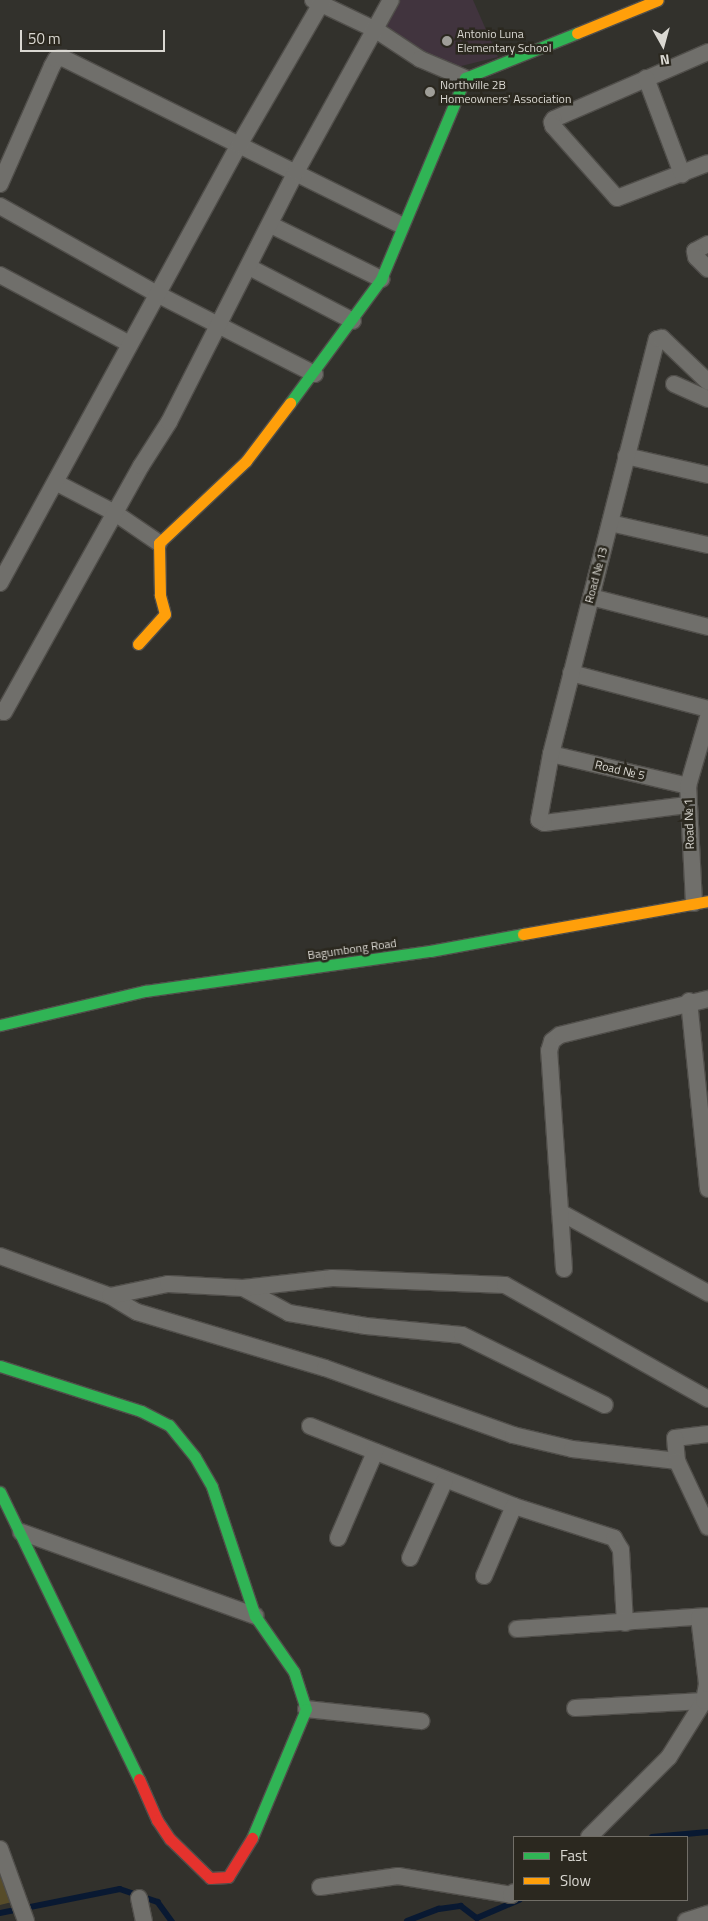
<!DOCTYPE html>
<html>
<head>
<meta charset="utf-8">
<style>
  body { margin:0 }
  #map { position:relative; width:708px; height:1921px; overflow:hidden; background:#32312c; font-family:"Titillium Web",sans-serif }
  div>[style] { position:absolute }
  .education>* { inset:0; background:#41343e }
  .green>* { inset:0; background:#574c29 }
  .stream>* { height:5.5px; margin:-2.75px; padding:0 2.75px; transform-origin:2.75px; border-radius:2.75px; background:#091932 }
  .roads { filter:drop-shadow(1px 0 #504e4a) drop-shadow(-1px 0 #504e4a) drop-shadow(0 1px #504e4a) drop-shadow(0 -1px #504e4a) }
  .street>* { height:16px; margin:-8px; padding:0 8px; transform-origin:8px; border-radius:8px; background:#706f6b }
  .fast>* { height:11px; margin:-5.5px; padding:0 5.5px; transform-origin:5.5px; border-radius:5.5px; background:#30b455 }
  .slow>* { height:11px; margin:-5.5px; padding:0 5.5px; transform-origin:5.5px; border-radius:5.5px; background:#ff9f0a }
  .jam>* { height:11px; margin:-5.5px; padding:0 5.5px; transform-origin:5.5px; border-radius:5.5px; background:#e5322d }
  .dots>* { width:14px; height:14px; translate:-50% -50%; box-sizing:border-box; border:2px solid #2b281f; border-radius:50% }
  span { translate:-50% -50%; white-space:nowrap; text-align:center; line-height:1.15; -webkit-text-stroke:5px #2b281f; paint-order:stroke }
  .poi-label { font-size:12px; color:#dad8d2 }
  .left { translate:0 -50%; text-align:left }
  .street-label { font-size:12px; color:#dad8d2 }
  .legend { position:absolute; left:513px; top:1836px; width:175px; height:65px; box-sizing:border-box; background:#2b281f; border:1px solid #716e67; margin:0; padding:6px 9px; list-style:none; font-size:15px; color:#dad8d2 }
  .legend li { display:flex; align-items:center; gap:10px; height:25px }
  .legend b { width:25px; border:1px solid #716e67 }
  .north { position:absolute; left:638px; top:20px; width:50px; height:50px; -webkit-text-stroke:4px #2b281f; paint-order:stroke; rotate:173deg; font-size:14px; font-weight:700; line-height:20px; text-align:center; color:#dad8d2 }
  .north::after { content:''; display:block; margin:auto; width:18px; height:22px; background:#dad8d2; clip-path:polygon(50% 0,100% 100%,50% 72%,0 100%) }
  .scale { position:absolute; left:20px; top:30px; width:145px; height:22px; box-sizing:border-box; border:2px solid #dad8d2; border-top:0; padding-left:6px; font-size:15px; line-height:18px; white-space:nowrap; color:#dad8d2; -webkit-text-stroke:4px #2b281f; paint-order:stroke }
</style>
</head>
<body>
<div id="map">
  <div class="education">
    <div style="clip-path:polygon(399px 0,473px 0,498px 57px,457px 67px,421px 53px,384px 28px)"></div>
  </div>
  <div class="green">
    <div style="clip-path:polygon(0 1876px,12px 1902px,0 1905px)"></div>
  </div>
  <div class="stream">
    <div style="left:652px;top:1837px;width:56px;rotate:-5.1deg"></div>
    <div style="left:0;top:1913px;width:122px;rotate:-11.3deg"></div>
    <div style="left:120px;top:1889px;width:40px;rotate:18.9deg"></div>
    <div style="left:158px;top:1902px;width:24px;rotate:54deg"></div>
    <div style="left:407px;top:1921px;width:34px;rotate:-21deg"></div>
    <div style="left:439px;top:1909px;width:22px;rotate:-8deg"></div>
    <div style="left:461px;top:1906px;width:20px;rotate:37deg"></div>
    <div style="left:477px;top:1918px;width:46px;rotate:-23.2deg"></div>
  </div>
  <div class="roads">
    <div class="street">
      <div style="left:313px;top:0;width:70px;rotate:25.5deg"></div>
      <div style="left:376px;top:30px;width:53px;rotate:33.4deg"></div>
      <div style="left:420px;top:59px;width:49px;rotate:22.9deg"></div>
      <div style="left:708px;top:52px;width:168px;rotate:156.5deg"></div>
      <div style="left:554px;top:119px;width:4px;rotate:124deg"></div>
      <div style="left:552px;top:122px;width:4px;rotate:76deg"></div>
      <div style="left:553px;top:126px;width:96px;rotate:48.4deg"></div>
      <div style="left:617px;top:198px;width:97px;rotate:-21deg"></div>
      <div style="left:646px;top:78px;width:103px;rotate:69.4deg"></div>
      <div style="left:0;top:184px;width:129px;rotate:-66.2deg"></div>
      <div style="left:52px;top:66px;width:8px;rotate:-60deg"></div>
      <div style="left:56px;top:59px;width:7px;rotate:-8deg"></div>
      <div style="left:63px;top:58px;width:377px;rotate:26.3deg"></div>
      <div style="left:0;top:206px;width:180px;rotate:29.3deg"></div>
      <div style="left:157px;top:294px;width:177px;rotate:26.9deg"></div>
      <div style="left:271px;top:225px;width:123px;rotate:26.1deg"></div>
      <div style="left:708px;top:244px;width:15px;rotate:152deg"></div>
      <div style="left:695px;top:251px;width:6px;rotate:81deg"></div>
      <div style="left:696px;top:257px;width:17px;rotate:45deg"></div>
      <div style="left:249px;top:267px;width:117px;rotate:27.4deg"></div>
      <div style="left:0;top:275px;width:147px;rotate:28deg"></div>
      <div style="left:674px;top:384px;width:37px;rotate:24deg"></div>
      <div style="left:626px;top:456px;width:84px;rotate:13deg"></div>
      <div style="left:57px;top:483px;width:65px;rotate:27.3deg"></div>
      <div style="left:115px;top:513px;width:53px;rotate:34.3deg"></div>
      <div style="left:610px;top:523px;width:100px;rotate:12.7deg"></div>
      <div style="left:0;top:583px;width:499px;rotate:-61.4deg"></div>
      <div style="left:239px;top:145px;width:168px;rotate:-59.9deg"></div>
      <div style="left:591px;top:597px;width:121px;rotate:14.4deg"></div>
      <div style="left:571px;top:673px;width:142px;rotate:14.7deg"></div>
      <div style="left:0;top:710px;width:4px;rotate:27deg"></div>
      <div style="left:4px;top:712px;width:282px;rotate:-60.9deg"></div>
      <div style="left:141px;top:466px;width:52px;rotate:-57.5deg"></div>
      <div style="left:169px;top:422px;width:280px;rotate:-63.1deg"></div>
      <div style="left:296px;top:172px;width:196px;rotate:-61.1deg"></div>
      <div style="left:551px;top:754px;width:141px;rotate:13.1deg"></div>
      <div style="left:687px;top:805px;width:144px;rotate:172.8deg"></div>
      <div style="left:544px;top:823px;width:6px;rotate:-149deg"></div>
      <div style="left:539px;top:820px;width:67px;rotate:-79.7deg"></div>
      <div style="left:551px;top:754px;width:428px;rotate:-75.7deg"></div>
      <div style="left:657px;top:339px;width:5px;rotate:-11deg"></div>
      <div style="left:662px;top:338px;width:64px;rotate:43.7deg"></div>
      <div style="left:694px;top:903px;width:117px;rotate:-92.9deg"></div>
      <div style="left:688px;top:786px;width:72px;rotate:-73.8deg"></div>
      <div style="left:689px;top:1001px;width:189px;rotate:84.2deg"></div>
      <div style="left:560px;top:1212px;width:169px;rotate:28.7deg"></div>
      <div style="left:0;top:1256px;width:117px;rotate:20deg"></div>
      <div style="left:110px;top:1296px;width:31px;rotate:31deg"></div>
      <div style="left:137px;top:1312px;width:196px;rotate:16.6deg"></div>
      <div style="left:325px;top:1368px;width:200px;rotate:19.6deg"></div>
      <div style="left:513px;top:1435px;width:61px;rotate:13.3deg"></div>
      <div style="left:572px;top:1449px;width:106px;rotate:6.5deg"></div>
      <div style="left:564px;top:1269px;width:219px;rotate:-93.9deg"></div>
      <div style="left:549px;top:1051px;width:10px;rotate:-73deg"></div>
      <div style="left:552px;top:1041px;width:10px;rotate:-37deg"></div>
      <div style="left:560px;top:1035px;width:152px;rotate:-13.7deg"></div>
      <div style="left:243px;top:1288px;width:52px;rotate:28.5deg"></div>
      <div style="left:289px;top:1313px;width:78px;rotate:9.6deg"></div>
      <div style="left:366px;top:1326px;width:96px;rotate:5.4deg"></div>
      <div style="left:462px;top:1335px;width:159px;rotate:26.1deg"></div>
      <div style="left:110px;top:1296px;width:59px;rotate:-11.7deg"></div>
      <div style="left:168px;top:1284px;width:75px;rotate:3.1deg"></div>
      <div style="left:243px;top:1288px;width:90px;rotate:-6.4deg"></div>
      <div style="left:332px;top:1278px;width:173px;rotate:2.3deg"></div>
      <div style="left:505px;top:1285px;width:233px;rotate:29.3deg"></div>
      <div style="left:310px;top:1426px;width:219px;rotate:21.4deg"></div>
      <div style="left:514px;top:1506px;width:105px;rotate:17.7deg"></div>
      <div style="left:614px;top:1538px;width:14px;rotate:60deg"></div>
      <div style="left:621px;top:1550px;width:73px;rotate:86.9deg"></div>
      <div style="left:708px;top:1434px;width:33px;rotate:173deg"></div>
      <div style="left:675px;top:1438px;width:23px;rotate:85deg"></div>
      <div style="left:677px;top:1461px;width:73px;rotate:64.8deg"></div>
      <div style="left:21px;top:1532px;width:249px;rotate:19.7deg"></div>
      <div style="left:338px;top:1538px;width:94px;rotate:-66.7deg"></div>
      <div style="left:410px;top:1558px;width:85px;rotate:-65.8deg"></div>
      <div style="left:484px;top:1576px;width:76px;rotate:-66.8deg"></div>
      <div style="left:517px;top:1629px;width:191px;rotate:-3.9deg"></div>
      <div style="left:575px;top:1708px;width:129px;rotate:-3.1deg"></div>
      <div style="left:306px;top:1709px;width:116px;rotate:6deg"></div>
      <div style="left:589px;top:1837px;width:113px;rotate:-45deg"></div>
      <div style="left:669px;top:1757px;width:66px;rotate:-58deg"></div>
      <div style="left:704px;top:1701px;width:17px;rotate:-80deg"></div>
      <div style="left:707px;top:1684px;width:67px;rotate:-96.8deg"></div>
      <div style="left:0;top:1849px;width:77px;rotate:70.1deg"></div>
      <div style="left:320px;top:1887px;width:79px;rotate:-8deg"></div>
      <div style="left:398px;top:1876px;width:115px;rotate:9.5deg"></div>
      <div style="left:511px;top:1895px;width:4px;rotate:-45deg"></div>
      <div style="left:139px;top:1898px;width:24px;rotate:78deg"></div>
      <div style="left:686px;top:1921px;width:23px;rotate:-18deg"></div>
    </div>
    <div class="fast">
      <div style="left:290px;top:403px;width:154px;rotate:-53.7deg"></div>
      <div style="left:381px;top:279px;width:218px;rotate:-67.3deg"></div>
      <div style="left:465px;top:78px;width:121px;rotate:-21.9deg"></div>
      <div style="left:0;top:1025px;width:149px;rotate:-13.2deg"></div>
      <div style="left:145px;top:991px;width:288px;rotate:-8deg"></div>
      <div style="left:430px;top:951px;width:95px;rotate:-10.4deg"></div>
      <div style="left:0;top:1366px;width:148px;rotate:17.7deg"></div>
      <div style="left:141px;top:1411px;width:31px;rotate:27deg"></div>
      <div style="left:169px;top:1425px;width:41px;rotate:50.9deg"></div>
      <div style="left:195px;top:1457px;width:34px;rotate:60deg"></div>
      <div style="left:212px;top:1487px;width:136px;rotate:71.6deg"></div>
      <div style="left:255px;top:1616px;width:68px;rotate:55.1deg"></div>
      <div style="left:294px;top:1672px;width:39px;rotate:72deg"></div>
      <div style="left:306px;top:1709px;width:140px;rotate:112.7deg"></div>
      <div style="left:0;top:1492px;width:319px;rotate:64.2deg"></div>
    </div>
    <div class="slow">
      <div style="left:577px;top:33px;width:87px;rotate:-22.2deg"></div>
      <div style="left:138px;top:644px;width:40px;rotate:-48deg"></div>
      <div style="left:165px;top:614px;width:20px;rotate:-105deg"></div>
      <div style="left:160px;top:595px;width:52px;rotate:-91.1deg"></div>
      <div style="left:159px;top:543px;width:120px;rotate:-43.3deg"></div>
      <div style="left:246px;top:461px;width:73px;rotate:-52.8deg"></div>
      <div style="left:523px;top:934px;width:188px;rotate:-10.1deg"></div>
    </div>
    <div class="jam">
      <div style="left:139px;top:1779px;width:45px;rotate:66.3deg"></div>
      <div style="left:157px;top:1820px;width:23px;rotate:56deg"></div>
      <div style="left:170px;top:1839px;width:56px;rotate:44.3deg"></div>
      <div style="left:210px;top:1878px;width:18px;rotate:-3deg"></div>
      <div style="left:228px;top:1877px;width:46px;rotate:-58.4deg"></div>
    </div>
  </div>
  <div class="dots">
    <div style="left:447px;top:41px;background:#9f9e98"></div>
    <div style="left:430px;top:92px;background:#9f9e98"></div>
  </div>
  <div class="poi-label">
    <span class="left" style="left:457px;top:41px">Antonio Luna<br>Elementary School</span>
    <span class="left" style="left:440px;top:92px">Northville 2B<br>Homeowners' Association</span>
  </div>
  <div class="street-label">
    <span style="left:596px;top:575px;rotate:-75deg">Road № 13</span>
    <span style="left:620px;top:770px;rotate:13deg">Road № 5</span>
    <span style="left:689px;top:824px;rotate:-92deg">Road № 1</span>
    <span style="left:352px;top:949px;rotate:-8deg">Bagumbong Road</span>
  </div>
  <ul class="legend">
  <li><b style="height:6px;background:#30b455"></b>Fast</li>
  <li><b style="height:6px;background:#ff9f0a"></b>Slow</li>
  </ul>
  <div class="north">N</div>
  <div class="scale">50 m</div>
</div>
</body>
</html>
